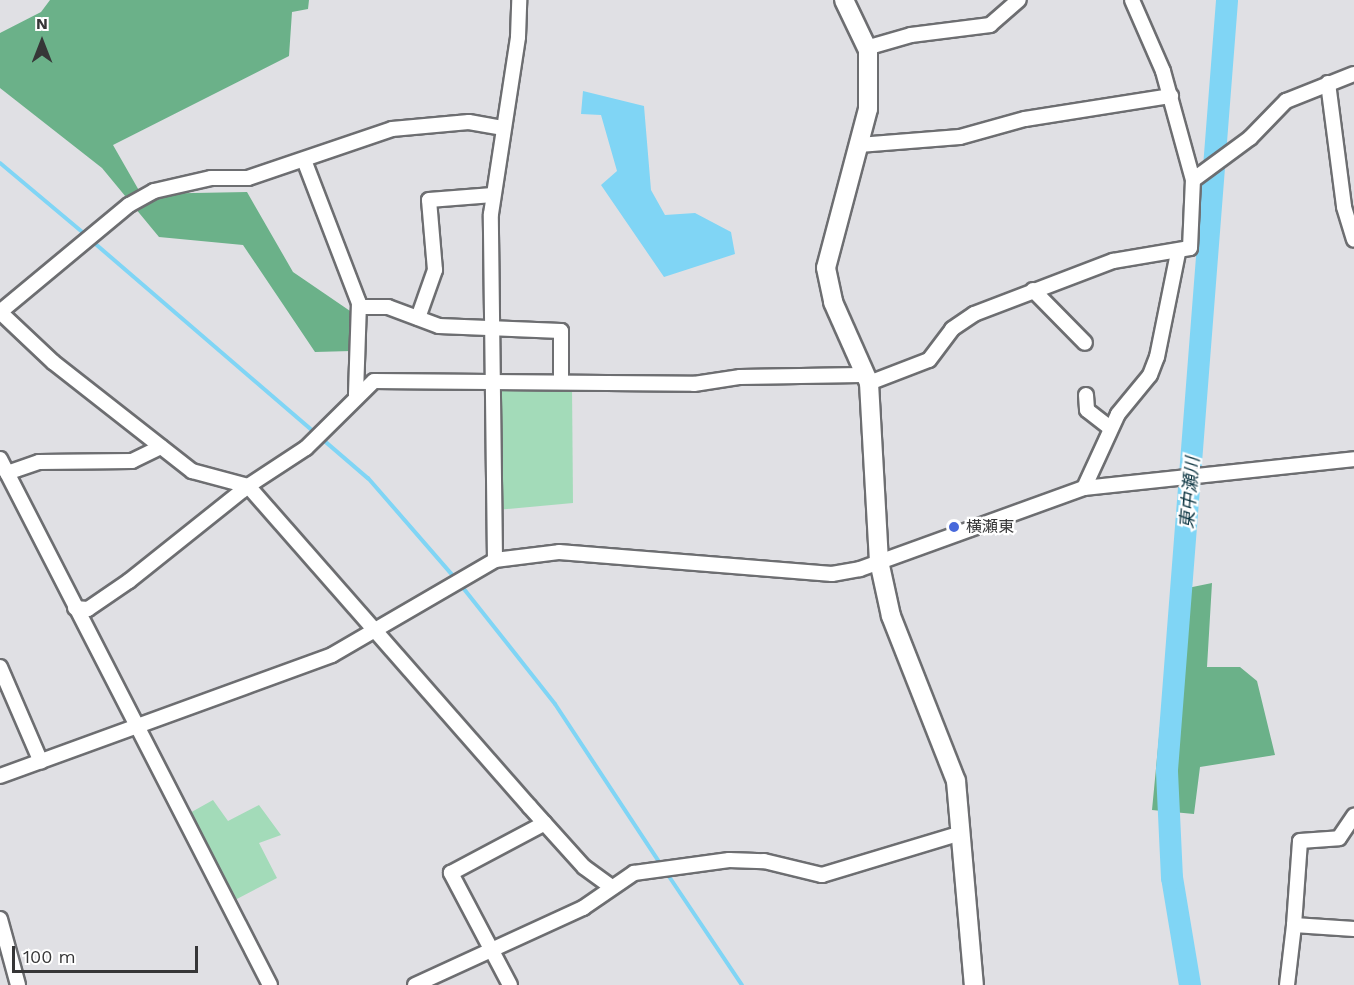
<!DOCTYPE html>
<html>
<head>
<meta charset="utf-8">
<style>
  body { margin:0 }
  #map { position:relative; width:1354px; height:985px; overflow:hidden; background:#e0e0e4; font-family:"Work Sans","Noto Sans JP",sans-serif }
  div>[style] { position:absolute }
  .green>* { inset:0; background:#a3dbb9 }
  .forest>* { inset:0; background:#6bb189 }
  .water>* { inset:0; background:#80d5f5 }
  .stream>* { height:4px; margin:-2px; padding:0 2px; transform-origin:2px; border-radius:2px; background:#80d5f5 }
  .river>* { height:22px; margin:-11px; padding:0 11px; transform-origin:11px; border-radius:11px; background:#80d5f5 }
  .roads { filter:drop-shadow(2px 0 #6d6e71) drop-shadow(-2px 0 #6d6e71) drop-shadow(0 2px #6d6e71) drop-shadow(0 -2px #6d6e71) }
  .minor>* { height:14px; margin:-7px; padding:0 7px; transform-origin:7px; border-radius:7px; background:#fff }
  .tertiary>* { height:18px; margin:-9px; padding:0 9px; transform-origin:9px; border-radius:9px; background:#fff }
  .dots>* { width:16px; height:16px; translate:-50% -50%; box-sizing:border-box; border:3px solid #fff; border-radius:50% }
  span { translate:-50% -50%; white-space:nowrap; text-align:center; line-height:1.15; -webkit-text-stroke:4.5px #fff; paint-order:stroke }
  .poi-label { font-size:16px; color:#363637 }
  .left { translate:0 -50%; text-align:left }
  .water-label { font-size:18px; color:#07313e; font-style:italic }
  .north { position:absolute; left:12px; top:12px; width:60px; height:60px; -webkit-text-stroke:4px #fff; paint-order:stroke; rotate:0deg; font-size:16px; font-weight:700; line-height:24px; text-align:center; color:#363637 }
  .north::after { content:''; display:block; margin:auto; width:21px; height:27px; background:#363637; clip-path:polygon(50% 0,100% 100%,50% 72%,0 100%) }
  .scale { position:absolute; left:12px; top:946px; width:186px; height:27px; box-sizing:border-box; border:3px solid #363637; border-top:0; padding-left:8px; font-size:18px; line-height:21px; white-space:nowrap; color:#363637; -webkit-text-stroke:4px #fff; paint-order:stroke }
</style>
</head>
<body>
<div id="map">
  <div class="green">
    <div style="clip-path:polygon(572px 385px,573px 503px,496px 510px,497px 391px,502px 386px)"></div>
    <div style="clip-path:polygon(213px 800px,228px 821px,259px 805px,281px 835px,259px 843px,277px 878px,235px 900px,188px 814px)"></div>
  </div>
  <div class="forest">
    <div style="clip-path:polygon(50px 0,309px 0,308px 9px,292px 12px,289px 56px,113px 145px,141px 194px,247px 192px,293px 272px,353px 313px,351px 351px,315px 352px,243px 245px,159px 237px,102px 168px,0 88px,0 33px,41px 12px)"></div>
    <div style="clip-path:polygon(1212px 583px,1207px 667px,1240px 667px,1257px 681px,1275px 755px,1200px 767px,1194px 814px,1152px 810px,1173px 591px)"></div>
  </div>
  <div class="water">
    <div style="clip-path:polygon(583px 91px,644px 106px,651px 190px,665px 215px,695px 213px,731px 232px,735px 254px,664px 277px,601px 185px,617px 171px,601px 115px,581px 114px)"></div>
  </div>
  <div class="stream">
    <div style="left:0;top:163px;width:114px;rotate:40deg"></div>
    <div style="left:92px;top:241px;width:364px;rotate:40.7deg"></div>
    <div style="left:368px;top:478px;width:133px;rotate:49deg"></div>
    <div style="left:460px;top:584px;width:153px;rotate:51.6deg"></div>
    <div style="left:555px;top:704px;width:193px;rotate:56.6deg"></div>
    <div style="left:666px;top:872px;width:136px;rotate:56.1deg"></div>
  </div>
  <div class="river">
    <div style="left:1190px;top:985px;width:109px;rotate:-99.5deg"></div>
    <div style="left:1172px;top:878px;width:108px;rotate:-92.7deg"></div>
    <div style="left:1167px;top:770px;width:772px;rotate:-85.54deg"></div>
  </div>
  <div class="roads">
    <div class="minor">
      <div style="left:866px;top:48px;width:47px;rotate:-16.1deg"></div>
      <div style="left:911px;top:35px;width:80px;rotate:-7.2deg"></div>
      <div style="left:990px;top:25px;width:38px;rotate:-41deg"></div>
      <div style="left:1328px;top:83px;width:125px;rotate:82.6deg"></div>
      <div style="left:1344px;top:207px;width:34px;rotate:73deg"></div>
      <div style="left:859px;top:145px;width:101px;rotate:-4.5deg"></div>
      <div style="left:960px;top:137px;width:67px;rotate:-15.5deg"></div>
      <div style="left:1025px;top:119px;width:148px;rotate:-9deg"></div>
      <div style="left:304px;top:160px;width:153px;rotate:69deg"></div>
      <div style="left:359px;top:303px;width:92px;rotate:91.9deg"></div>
      <div style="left:1193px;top:180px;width:71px;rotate:-36.4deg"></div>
      <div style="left:1250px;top:138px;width:52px;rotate:-45.8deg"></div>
      <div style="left:1286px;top:101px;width:73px;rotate:-21.7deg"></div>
      <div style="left:1033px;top:290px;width:74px;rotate:45.5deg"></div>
      <div style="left:359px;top:307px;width:29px"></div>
      <div style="left:388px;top:307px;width:54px;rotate:20.4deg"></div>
      <div style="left:439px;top:326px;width:122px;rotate:2.3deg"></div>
      <div style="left:561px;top:331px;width:50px;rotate:90deg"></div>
      <div style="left:0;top:312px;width:73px;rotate:43.3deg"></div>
      <div style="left:53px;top:362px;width:177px;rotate:38.1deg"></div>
      <div style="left:192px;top:471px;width:58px;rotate:15deg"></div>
      <div style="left:248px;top:486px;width:426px;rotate:48.7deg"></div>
      <div style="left:529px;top:806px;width:82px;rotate:48deg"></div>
      <div style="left:584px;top:867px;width:34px;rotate:36deg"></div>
      <div style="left:0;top:312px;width:168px;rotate:-39.7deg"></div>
      <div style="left:129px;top:205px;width:29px;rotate:-29deg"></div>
      <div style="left:154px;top:191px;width:58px;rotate:-12.8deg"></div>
      <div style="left:211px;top:178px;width:37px"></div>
      <div style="left:248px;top:178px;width:152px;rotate:-18.8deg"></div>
      <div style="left:392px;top:129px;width:77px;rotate:-5.2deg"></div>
      <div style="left:469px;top:122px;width:35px;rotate:10deg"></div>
      <div style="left:418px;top:318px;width:51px;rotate:-70.5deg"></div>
      <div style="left:435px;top:270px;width:70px;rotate:-94.9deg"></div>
      <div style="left:429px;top:200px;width:64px;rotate:-4.5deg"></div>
      <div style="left:869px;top:383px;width:64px;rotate:-21deg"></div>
      <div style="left:929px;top:360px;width:39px;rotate:-53deg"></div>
      <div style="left:952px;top:329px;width:27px;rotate:-34deg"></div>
      <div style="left:974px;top:314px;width:149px;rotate:-20.9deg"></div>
      <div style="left:1113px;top:261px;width:78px;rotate:-9.6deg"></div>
      <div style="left:1190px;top:248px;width:68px;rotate:-87.5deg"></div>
      <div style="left:1193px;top:180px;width:113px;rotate:-105.4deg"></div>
      <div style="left:1163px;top:71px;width:77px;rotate:-113.6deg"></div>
      <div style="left:1086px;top:395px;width:15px;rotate:86deg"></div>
      <div style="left:1087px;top:410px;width:29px;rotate:38deg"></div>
      <div style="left:0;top:459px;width:591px;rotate:62.83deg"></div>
      <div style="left:7px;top:473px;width:34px;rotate:-19deg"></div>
      <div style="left:39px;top:462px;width:93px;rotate:-0.6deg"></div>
      <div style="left:132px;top:461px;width:32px;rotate:-26deg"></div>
      <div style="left:1084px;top:488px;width:81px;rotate:-65.3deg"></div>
      <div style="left:1118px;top:414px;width:50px;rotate:-50.6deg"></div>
      <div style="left:1150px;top:375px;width:19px;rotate:-69deg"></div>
      <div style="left:1157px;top:357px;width:106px;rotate:-78.6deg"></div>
      <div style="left:495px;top:560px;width:346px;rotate:-90.7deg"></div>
      <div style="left:491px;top:214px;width:179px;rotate:-81.3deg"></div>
      <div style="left:518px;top:37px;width:37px;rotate:-88deg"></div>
      <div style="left:75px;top:608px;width:13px;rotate:4deg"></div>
      <div style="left:88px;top:609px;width:50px;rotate:-34.3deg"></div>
      <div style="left:129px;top:581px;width:152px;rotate:-38.6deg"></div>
      <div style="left:248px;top:486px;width:69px;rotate:-33.2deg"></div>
      <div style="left:306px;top:448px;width:95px;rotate:-44.6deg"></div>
      <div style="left:374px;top:381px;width:320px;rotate:0.5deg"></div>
      <div style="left:694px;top:384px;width:47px;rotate:-8.7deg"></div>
      <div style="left:740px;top:377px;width:121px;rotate:-0.9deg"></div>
      <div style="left:0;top:667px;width:103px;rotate:66.7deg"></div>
      <div style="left:0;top:776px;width:353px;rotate:-20deg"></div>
      <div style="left:332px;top:655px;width:189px;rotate:-30.2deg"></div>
      <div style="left:495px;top:560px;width:64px;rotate:-7.1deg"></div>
      <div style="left:559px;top:552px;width:274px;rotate:4.6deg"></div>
      <div style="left:832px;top:574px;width:28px;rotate:-10deg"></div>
      <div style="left:860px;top:569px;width:238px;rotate:-19.9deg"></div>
      <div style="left:1084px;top:488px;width:272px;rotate:-6.1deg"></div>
      <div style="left:0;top:919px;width:68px;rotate:74.7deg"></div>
      <div style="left:1294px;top:925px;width:84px;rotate:-85.9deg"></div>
      <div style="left:1300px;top:841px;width:39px;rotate:-4deg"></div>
      <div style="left:1339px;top:838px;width:27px;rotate:-56deg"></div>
      <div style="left:415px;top:985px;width:185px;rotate:-24.6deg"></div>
      <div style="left:583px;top:908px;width:62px;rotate:-34.5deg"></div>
      <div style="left:634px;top:873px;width:96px;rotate:-7.8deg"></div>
      <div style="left:729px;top:860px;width:35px;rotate:2deg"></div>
      <div style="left:764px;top:861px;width:60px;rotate:13.6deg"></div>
      <div style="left:822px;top:875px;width:145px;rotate:-16.8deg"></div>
      <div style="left:510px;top:985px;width:127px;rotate:-117.8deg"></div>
      <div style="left:451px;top:873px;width:106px;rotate:-28deg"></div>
      <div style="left:1287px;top:985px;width:60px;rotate:-83.3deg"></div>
      <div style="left:1294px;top:925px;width:60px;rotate:3.8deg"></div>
    </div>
    <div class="tertiary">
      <div style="left:844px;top:0;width:55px;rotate:64.4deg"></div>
      <div style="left:868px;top:50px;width:59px;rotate:90deg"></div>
      <div style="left:868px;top:109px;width:164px;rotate:104.8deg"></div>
      <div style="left:826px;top:268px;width:35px;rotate:78deg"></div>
      <div style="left:833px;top:302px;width:89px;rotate:66deg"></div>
      <div style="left:869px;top:383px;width:178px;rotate:86.8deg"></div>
      <div style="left:879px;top:561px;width:56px;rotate:77.7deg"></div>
      <div style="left:891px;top:616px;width:177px;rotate:68.5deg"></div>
      <div style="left:956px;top:781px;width:205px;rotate:85deg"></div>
    </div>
  </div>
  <div class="dots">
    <div style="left:954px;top:527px;background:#4768db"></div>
  </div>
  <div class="poi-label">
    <span class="left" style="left:966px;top:527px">横瀬東</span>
  </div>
  <div class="water-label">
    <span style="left:1190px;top:493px;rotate:-85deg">東中瀬川</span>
  </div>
  <div class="north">N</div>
  <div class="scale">100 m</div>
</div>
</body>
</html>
